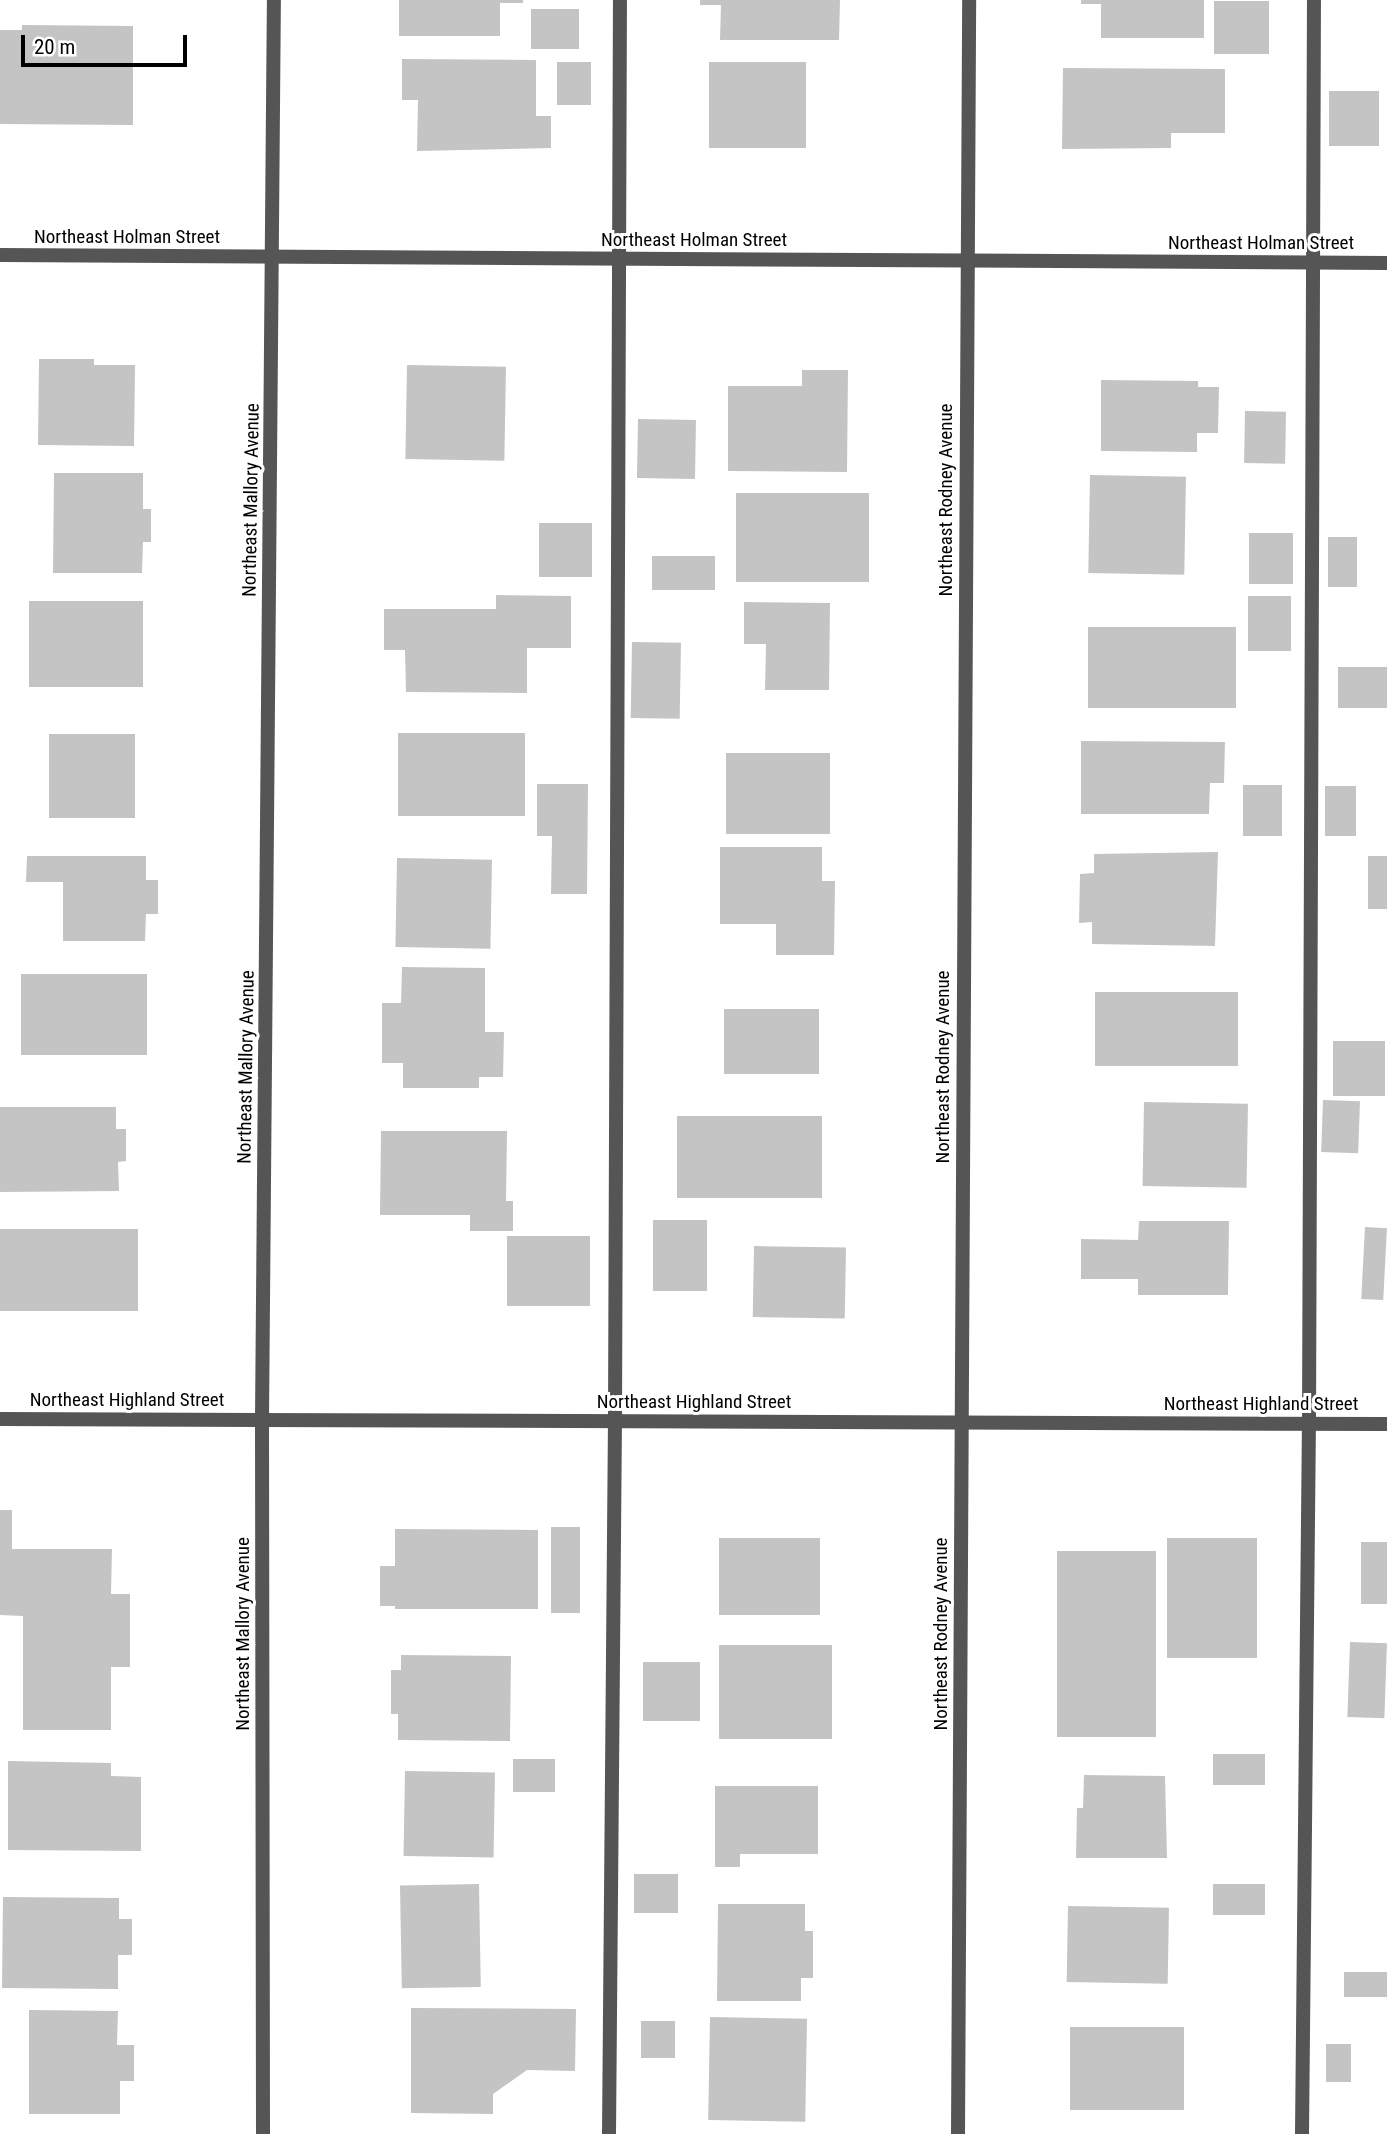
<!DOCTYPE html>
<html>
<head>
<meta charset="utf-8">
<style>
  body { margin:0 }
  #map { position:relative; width:1387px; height:2134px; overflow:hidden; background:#fff; font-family:"Roboto Condensed",sans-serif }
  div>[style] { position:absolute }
  .building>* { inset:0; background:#c4c4c4; transform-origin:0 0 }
  .lane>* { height:14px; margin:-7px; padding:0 7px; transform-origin:7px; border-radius:7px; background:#555 }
  .street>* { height:14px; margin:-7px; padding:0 7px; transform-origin:7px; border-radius:7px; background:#555 }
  span { translate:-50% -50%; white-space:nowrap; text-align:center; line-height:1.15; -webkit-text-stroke:6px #fff; paint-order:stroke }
  .street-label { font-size:19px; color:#000 }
  .scale { position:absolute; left:21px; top:35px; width:166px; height:32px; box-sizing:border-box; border:4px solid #000; border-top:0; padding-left:9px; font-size:21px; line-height:24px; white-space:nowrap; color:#000; -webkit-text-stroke:5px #fff; paint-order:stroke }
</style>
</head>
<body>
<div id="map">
  <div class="building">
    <div style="clip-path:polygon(399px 0,523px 0,523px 3px,500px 3px,500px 36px,399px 36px)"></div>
    <div style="clip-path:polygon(700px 0,840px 0,839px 40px,720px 40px,721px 5px,700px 5px)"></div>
    <div style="clip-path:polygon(1081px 0,1204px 0,1204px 38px,1101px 38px,1101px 4px,1081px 4px)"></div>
    <div style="left:1214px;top:1px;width:55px;height:53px"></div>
    <div style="left:579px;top:9px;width:40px;height:48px;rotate:90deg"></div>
    <div style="clip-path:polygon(22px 25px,133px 26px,133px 125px,0 124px,0 30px,22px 30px)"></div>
    <div style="clip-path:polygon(402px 59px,536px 60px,536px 116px,551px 116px,551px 148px,417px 151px,418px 100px,402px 100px)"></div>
    <div style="left:557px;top:62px;width:34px;height:43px"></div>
    <div style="left:709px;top:62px;width:97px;height:86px"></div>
    <div style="clip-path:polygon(1063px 68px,1225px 69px,1225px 133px,1171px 133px,1171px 148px,1062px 149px)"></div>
    <div style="left:1329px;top:91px;width:50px;height:55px"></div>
    <div style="clip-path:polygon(39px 359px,94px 359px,94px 365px,135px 365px,134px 446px,38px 445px)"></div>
    <div style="left:407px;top:365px;width:99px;height:94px;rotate:1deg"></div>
    <div style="clip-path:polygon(802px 370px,848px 370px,847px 472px,728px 471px,728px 386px,802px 386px)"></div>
    <div style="clip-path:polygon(1101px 380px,1198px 381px,1198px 387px,1219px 387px,1218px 433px,1197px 433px,1197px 452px,1101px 451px)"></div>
    <div style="left:1245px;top:411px;width:41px;height:52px;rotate:1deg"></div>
    <div style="left:638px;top:419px;width:58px;height:59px;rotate:1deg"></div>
    <div style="clip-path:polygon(54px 473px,143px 473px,143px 509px,151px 509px,151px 542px,143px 542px,142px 573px,53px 573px)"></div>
    <div style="left:1090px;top:475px;width:96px;height:98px;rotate:1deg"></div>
    <div style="left:736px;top:493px;width:133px;height:89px"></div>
    <div style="left:539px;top:523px;width:53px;height:54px"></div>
    <div style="left:1249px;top:533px;width:44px;height:51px"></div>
    <div style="left:1328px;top:537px;width:29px;height:50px"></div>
    <div style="left:652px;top:556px;width:63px;height:34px"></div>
    <div style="clip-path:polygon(496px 595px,571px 596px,571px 648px,527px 648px,527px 693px,406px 692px,405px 650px,384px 650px,384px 609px,496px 609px)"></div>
    <div style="left:1248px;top:596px;width:43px;height:55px"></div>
    <div style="left:29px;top:601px;width:114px;height:86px"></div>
    <div style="clip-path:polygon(744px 602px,830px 603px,829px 690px,765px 690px,766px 644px,744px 644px)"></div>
    <div style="left:1088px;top:627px;width:148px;height:81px"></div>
    <div style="left:632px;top:642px;width:49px;height:76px;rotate:1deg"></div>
    <div style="left:1338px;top:667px;width:49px;height:41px"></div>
    <div style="left:398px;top:733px;width:127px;height:83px"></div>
    <div style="left:49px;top:734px;width:86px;height:84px"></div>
    <div style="clip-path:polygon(1081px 741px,1225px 742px,1224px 783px,1210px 783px,1209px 814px,1081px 814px)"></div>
    <div style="left:726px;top:753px;width:104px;height:81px"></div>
    <div style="clip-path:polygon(537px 784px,588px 784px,587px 894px,551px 894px,552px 836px,537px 836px)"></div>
    <div style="left:1243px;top:785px;width:39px;height:51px"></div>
    <div style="left:1325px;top:786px;width:31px;height:50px"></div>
    <div style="clip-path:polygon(720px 847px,822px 847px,822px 881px,835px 881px,834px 955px,776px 955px,776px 924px,720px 924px)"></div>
    <div style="clip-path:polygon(1218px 852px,1215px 946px,1092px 944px,1092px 922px,1079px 923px,1080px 874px,1094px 873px,1094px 854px)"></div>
    <div style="clip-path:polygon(27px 856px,146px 856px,146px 880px,158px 880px,158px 914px,146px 914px,145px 941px,63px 941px,63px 882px,26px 882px)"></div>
    <div style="left:1368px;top:856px;width:19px;height:53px"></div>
    <div style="left:397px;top:858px;width:95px;height:89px;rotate:1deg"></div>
    <div style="clip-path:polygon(402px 967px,485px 968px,485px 1032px,504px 1032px,503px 1077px,479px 1077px,479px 1088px,403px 1088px,403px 1063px,382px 1063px,382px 1003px,401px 1003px)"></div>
    <div style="left:21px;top:974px;width:126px;height:81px"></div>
    <div style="left:1095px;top:992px;width:143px;height:74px"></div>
    <div style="left:724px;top:1009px;width:95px;height:65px"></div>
    <div style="left:1333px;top:1041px;width:52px;height:55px"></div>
    <div style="left:1323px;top:1100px;width:37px;height:52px;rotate:2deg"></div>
    <div style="left:1144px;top:1102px;width:104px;height:84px;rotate:1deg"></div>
    <div style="clip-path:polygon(0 1107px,116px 1107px,116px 1129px,126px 1129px,126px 1161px,118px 1162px,119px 1191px,0 1192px)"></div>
    <div style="left:677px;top:1116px;width:145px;height:82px"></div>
    <div style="clip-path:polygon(381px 1131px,507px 1131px,506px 1201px,513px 1201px,513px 1231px,470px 1231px,470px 1215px,380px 1215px)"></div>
    <div style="left:653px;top:1220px;width:54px;height:71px"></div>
    <div style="clip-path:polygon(1139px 1221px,1229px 1221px,1228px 1295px,1138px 1295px,1138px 1279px,1081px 1279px,1081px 1239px,1138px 1240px)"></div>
    <div style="left:1365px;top:1227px;width:22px;height:72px;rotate:3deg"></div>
    <div style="left:0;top:1229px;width:138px;height:82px"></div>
    <div style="left:507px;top:1236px;width:83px;height:70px"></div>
    <div style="left:754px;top:1246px;width:92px;height:71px;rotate:1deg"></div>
    <div style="clip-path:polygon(0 1510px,12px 1510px,12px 1549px,112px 1549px,111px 1594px,130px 1594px,130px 1667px,111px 1667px,111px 1730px,23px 1730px,23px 1616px,0 1615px)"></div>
    <div style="left:551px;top:1527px;width:29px;height:86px"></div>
    <div style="clip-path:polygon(395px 1529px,538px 1530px,538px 1609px,395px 1609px,395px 1606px,380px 1606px,380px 1566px,395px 1566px)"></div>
    <div style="left:719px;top:1538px;width:101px;height:77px"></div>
    <div style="left:1167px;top:1538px;width:90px;height:120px"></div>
    <div style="left:1361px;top:1542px;width:26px;height:62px"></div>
    <div style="left:1057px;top:1551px;width:99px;height:186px"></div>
    <div style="left:1350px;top:1642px;width:37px;height:75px;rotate:2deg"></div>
    <div style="left:719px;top:1645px;width:113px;height:94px"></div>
    <div style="clip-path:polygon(401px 1655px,511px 1656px,510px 1741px,398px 1740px,398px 1714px,391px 1714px,391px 1670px,401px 1670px)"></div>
    <div style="left:643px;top:1662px;width:57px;height:59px"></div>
    <div style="left:1213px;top:1754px;width:52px;height:31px"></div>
    <div style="left:513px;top:1759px;width:42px;height:33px"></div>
    <div style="clip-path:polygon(8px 1761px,111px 1763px,111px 1776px,141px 1777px,141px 1851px,8px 1850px)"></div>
    <div style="left:405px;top:1771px;width:90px;height:85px;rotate:1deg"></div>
    <div style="clip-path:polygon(1084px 1775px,1165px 1776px,1167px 1858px,1076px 1858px,1077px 1808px,1083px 1808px)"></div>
    <div style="clip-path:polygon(715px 1786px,818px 1786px,818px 1854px,740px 1854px,740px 1867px,715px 1867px)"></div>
    <div style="left:634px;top:1874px;width:44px;height:39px"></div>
    <div style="left:479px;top:1884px;width:103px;height:79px;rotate:89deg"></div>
    <div style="left:1213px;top:1884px;width:52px;height:31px"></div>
    <div style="clip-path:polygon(3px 1897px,119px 1898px,119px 1919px,132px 1919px,132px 1955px,118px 1955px,118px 1989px,2px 1988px)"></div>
    <div style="clip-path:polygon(718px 1904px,805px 1904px,805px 1931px,813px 1931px,813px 1978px,801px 1978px,801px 2001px,717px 2001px)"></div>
    <div style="left:1068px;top:1906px;width:101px;height:76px;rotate:1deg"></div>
    <div style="left:1344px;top:1972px;width:43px;height:25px"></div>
    <div style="clip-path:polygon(411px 2008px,576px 2009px,575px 2071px,527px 2070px,493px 2094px,493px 2114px,411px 2113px)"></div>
    <div style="clip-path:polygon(29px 2010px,118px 2011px,117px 2045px,134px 2045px,134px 2081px,120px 2081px,120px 2114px,29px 2114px)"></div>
    <div style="left:710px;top:2017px;width:97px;height:103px;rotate:1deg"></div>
    <div style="left:641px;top:2021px;width:34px;height:37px"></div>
    <div style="left:1070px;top:2027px;width:114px;height:83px"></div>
    <div style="left:1326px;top:2044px;width:25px;height:38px"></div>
  </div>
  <div class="lane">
    <div style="left:609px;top:2134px;width:713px;rotate:-89.52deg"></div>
    <div style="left:615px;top:1421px;width:1421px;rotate:-89.8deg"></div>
    <div style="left:1302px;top:2134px;width:710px;rotate:-89.44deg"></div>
    <div style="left:1309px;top:1424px;width:1424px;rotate:-89.8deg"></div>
  </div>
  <div class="street">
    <div style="left:0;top:255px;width:1387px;rotate:0.33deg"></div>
    <div style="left:0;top:1419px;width:1387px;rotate:0.21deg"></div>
    <div style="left:263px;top:2134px;width:714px;rotate:-90.08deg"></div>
    <div style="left:262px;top:1420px;width:1420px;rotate:-89.52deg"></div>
    <div style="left:958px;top:2134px;width:2134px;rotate:-89.7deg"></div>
  </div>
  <div class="street-label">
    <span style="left:127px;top:237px">Northeast Holman Street</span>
    <span style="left:694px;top:240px">Northeast Holman Street</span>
    <span style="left:1261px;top:243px">Northeast Holman Street</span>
    <span style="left:251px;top:500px;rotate:-89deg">Northeast Mallory Avenue</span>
    <span style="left:946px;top:500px;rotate:-90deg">Northeast Rodney Avenue</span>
    <span style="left:246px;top:1067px;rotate:-89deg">Northeast Mallory Avenue</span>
    <span style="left:943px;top:1067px;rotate:-90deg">Northeast Rodney Avenue</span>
    <span style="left:127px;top:1400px">Northeast Highland Street</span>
    <span style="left:694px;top:1402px">Northeast Highland Street</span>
    <span style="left:1261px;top:1404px">Northeast Highland Street</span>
    <span style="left:243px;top:1634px;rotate:-90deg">Northeast Mallory Avenue</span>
    <span style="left:941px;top:1634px;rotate:-90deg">Northeast Rodney Avenue</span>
  </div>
  <div class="scale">20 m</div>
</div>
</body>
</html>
